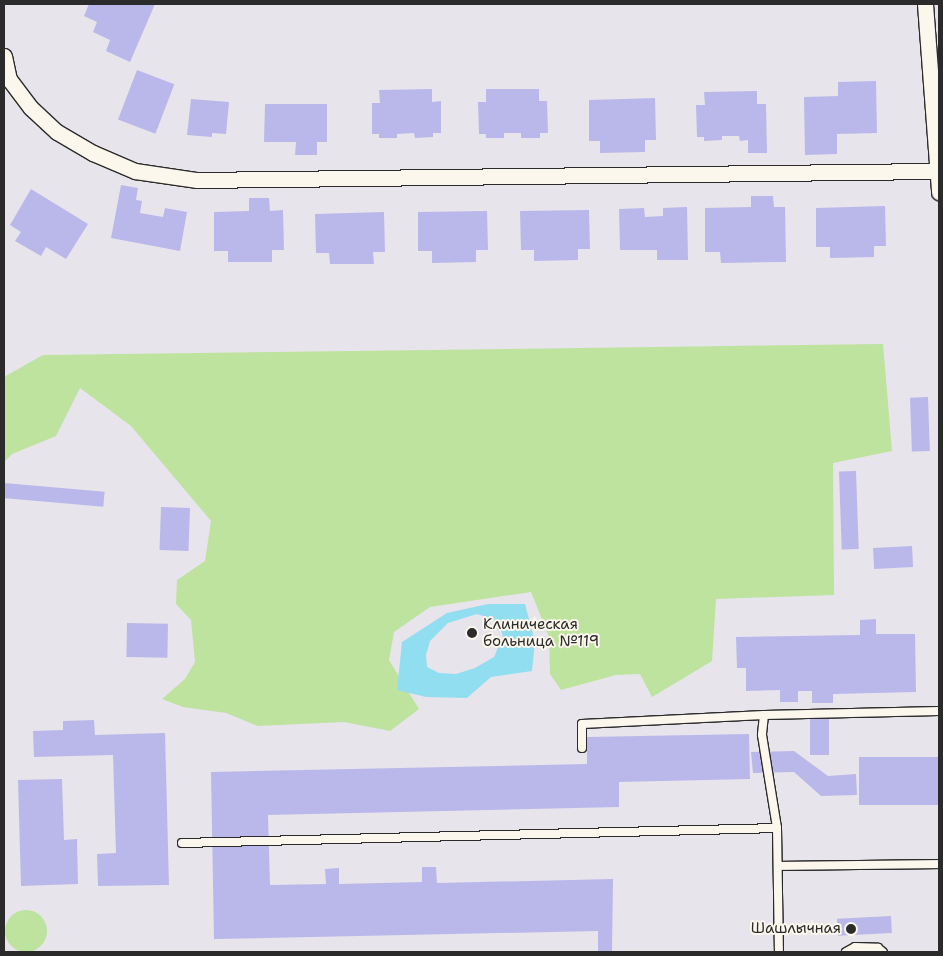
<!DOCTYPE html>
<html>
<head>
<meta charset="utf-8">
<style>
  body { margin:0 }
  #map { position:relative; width:943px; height:956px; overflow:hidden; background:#e8e4eb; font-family:"Shantell Sans",sans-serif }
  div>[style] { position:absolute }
  .green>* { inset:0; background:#bde39e }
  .round { border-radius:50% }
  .water>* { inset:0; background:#91def1 }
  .building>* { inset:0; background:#bab8ea; transform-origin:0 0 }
  .roads { filter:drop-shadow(1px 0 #2b2b2b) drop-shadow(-1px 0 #2b2b2b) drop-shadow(0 1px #2b2b2b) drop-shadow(0 -1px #2b2b2b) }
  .lane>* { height:8px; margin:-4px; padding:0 4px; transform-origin:4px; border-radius:4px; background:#fbf7ec }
  .street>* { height:15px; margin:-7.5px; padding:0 7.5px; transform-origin:7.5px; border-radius:7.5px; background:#fbf7ec }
  .dots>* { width:14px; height:14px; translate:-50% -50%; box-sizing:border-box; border:2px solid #fbf7ec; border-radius:50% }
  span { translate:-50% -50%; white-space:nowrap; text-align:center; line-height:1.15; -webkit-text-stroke:4px #fbf7ec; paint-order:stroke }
  .poi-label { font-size:15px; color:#2b2b2b }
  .left { translate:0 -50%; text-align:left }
  .right { translate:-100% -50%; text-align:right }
  .frame { position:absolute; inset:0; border:5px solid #2b2b2b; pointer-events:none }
</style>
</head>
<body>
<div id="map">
  <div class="green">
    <div style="clip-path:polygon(883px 344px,892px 451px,833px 463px,834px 595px,716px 599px,712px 661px,652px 697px,640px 674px,616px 675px,561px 690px,550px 674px,549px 637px,531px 592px,430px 607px,394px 632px,389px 660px,419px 709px,390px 731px,344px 722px,258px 726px,226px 713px,183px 707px,162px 699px,185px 679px,195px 662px,191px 620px,176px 604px,177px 580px,205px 561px,211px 521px,131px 426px,80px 388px,56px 436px,12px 454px,4px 462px,4px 377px,43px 355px)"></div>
    <div class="round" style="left:5px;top:910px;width:42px;height:42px"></div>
  </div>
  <div class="water">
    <div style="clip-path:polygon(evenodd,488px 604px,525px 604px,535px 642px,532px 671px,491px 677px,467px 698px,426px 697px,397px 690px,402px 642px,447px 613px,488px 604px,477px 614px,497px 621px,503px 636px,494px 657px,475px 668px,456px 674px,439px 673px,427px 667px,426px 655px,430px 641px,448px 623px,477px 614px)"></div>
  </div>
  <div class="building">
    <div style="clip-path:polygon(89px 4px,155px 4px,130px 62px,106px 51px,110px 40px,93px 32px,97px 22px,84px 16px)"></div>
    <div style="left:137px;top:70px;width:40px;height:53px;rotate:21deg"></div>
    <div style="clip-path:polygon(876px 81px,877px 133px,837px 134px,837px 154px,805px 155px,804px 97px,838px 96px,838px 82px)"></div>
    <div style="clip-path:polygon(432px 89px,432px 102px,441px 101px,441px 133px,433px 133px,433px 137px,415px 138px,414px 133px,397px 134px,397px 138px,379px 138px,379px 134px,372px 134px,372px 103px,380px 103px,379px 90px)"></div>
    <div style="clip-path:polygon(486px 89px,539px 89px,539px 101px,547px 101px,548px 133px,540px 133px,540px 138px,521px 138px,521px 133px,504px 133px,504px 138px,486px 138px,486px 134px,479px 134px,478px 102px,486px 102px)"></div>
    <div style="clip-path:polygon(757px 91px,757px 104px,766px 104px,767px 153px,748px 153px,748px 140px,740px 141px,739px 136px,722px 136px,722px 140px,704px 141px,704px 137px,697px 137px,696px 105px,705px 105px,704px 92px)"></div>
    <div style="clip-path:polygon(655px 98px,656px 140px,645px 140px,645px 152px,600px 153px,600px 141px,589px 141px,589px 100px)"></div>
    <div style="clip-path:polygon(191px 99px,229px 102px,226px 134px,212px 133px,212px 137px,187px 135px)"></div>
    <div style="clip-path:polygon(265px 104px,327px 104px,327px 142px,317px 142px,317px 155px,295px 155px,296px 142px,264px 142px)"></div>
    <div style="clip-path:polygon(121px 185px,138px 188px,136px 200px,142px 201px,140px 213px,163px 217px,165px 208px,187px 212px,180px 251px,111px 238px)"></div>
    <div style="clip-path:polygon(31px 189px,88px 224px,66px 259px,46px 247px,41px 256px,15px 241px,21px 232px,10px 225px)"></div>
    <div style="clip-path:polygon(751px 196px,773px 196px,774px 207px,785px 207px,786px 262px,721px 263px,720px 252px,705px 252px,705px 208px,751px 207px)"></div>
    <div style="clip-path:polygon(249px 198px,269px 198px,270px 211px,283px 210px,284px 250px,272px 250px,272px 262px,228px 262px,228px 251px,214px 251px,214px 212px,249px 211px)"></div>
    <div style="clip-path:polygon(885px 206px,886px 246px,874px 246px,874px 257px,830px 258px,830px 247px,816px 247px,816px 208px)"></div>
    <div style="clip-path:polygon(687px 207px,688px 260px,657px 260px,657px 250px,620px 250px,619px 209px,644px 208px,645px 217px,663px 216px,663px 208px)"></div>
    <div style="clip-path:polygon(589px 210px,590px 249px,578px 249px,578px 260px,534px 261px,534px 250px,521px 250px,520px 211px)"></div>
    <div style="clip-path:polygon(487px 211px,488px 250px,476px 250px,476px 262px,432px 263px,432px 251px,418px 251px,418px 212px)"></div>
    <div style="clip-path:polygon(384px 212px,385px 252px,373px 252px,374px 264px,330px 264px,329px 253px,316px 253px,315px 214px)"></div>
    <div style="left:928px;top:397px;width:54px;height:18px;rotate:88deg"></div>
    <div style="left:856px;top:471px;width:78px;height:17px;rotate:88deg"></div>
    <div style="left:4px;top:483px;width:101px;height:15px;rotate:5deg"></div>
    <div style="left:161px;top:507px;width:29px;height:43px;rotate:2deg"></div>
    <div style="left:912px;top:546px;width:21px;height:39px;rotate:87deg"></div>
    <div style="clip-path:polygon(876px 619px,876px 634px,915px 634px,916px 692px,833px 694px,833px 703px,812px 703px,812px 691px,798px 691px,798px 702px,780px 702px,780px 690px,746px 691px,746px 668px,737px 668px,736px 637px,860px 635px,860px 620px)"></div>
    <div style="left:127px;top:623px;width:41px;height:34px;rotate:1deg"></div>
    <div style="left:810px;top:719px;width:19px;height:36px"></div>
    <div style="clip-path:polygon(94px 720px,95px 735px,165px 733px,169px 885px,98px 886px,97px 854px,116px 853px,113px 755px,34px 757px,33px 731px,63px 730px,63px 721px)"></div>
    <div style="clip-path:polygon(749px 734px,750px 779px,619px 782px,619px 807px,268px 815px,270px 885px,326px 884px,325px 869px,339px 868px,339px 884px,422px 882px,422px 867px,436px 867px,437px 883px,613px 879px,612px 952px,598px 952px,598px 931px,214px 939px,211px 772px,587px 764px,587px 737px)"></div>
    <div style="clip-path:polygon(794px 751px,828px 776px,856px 774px,857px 795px,821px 796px,794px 772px,753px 773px,751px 752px)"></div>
    <div style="left:939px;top:757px;width:48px;height:80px;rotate:90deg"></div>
    <div style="clip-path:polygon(62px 779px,64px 840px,77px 839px,78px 884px,21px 886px,18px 780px)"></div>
    <div style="left:891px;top:916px;width:17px;height:54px;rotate:87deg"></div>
  </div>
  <div class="roads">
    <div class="lane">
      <div style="left:764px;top:715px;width:20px;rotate:96deg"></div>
      <div style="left:762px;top:735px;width:94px;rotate:80.8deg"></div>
      <div style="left:582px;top:748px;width:24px;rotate:-90deg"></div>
      <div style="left:582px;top:724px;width:182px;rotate:-2.8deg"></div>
      <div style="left:764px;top:715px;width:175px;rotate:-1.3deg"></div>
      <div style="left:182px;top:843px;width:595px;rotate:-1.44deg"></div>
      <div style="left:777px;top:828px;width:124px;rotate:89.1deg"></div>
      <div style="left:778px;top:866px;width:161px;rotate:-0.7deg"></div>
      <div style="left:846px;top:952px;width:10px;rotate:-29deg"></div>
      <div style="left:855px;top:947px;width:23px;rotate:2deg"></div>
      <div style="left:878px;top:948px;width:6px;rotate:39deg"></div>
    </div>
    <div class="street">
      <div style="left:925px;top:4px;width:189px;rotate:85.7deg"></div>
      <div style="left:4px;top:56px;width:24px;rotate:78deg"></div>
      <div style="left:9px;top:79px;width:36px;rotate:53deg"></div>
      <div style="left:31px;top:108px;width:35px;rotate:43deg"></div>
      <div style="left:57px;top:132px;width:42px;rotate:30.3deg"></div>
      <div style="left:93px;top:153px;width:46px;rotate:23.2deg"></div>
      <div style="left:135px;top:171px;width:63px;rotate:8.3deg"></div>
      <div style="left:197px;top:180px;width:740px;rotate:-0.7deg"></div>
    </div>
  </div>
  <div class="dots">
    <div style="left:472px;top:633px;background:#2b2b2b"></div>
    <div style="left:851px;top:929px;background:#2b2b2b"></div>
  </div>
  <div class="poi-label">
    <span class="left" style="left:483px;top:633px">Клиническая<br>больница №119</span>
    <span class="right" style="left:841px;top:929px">Шашлычная</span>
  </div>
  <div class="frame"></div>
</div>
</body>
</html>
